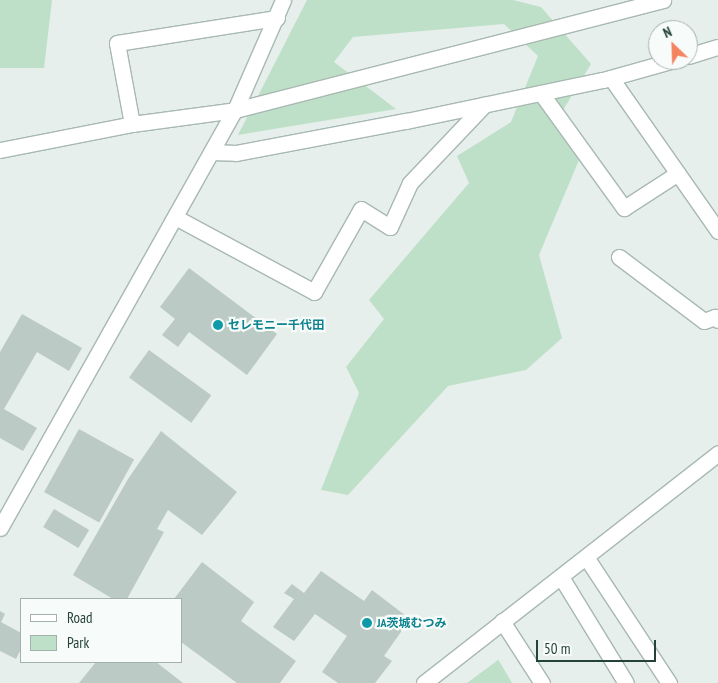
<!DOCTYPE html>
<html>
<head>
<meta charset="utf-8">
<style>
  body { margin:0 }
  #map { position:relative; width:718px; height:683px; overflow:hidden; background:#e6efeb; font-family:"PT Sans Narrow","Noto Sans JP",sans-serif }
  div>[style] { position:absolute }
  .green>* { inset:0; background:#bfe0c8 }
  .building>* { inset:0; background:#bbcac4; transform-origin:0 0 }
  .roads { filter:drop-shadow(1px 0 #a8b8b2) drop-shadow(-1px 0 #a8b8b2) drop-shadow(0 1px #a8b8b2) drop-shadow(0 -1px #a8b8b2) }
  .street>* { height:15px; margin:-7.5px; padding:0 7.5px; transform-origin:7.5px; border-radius:7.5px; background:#fff }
  .secondary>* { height:15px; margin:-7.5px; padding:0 7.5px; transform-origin:7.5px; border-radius:7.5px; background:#fff }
  .dots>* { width:14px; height:14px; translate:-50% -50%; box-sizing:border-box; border:2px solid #f7fbf9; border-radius:50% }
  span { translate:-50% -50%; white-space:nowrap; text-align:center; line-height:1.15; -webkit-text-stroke:4.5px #f7fbf9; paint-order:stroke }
  .culture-label { font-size:12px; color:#0d838f; font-weight:700 }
  .left { translate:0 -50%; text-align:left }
  .legend { position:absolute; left:20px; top:598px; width:162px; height:65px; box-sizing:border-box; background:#f7fbf9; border:1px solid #a3b1ad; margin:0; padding:6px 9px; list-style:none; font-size:15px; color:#24423a }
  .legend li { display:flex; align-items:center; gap:10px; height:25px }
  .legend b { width:25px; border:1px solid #a3b1ad }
  .north { position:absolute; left:648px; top:20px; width:50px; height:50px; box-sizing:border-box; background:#f7fbf9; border:1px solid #a3b1ad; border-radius:50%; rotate:336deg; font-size:14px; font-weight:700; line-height:20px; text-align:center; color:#24423a }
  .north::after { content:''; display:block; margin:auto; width:18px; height:22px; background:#f4845f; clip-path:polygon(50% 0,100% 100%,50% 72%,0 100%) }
  .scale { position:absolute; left:536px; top:640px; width:120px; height:22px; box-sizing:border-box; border:2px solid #24423a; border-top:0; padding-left:6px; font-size:15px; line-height:18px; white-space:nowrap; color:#24423a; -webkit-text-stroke:4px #f7fbf9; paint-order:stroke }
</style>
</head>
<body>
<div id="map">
  <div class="green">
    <div style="clip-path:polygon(0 0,52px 0,44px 68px,0 68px)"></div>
    <div style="clip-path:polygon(307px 0,513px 0,541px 7px,591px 64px,554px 125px,579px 160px,539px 255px,562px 338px,526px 370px,448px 386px,348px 495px,321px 490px,359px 393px,346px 367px,384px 319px,369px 300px,469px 183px,457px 156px,511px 122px,538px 56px,504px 24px,353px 37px,334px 62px,396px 109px,238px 135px)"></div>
    <div style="clip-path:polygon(498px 659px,512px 683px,467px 683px,498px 660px)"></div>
  </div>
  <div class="building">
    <div style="clip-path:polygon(189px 268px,277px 334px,247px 375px,189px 332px,178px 347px,162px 335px,175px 319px,160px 307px)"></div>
    <div style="clip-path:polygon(22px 314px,82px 348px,69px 371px,37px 352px,4px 409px,37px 428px,23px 451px,0 438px,0 352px)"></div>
    <div style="left:149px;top:350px;width:77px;height:34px;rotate:36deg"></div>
    <div style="left:79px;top:429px;width:63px;height:72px;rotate:29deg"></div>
    <div style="clip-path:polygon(161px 431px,237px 492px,202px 535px,168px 510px,157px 529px,164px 532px,127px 599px,113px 599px,73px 575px,128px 479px)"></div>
    <div style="left:54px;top:509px;width:41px;height:21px;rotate:31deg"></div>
    <div style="clip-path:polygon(202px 562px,254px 602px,241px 621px,296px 661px,280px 683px,237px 683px,181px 642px,181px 599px,174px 599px)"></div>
    <div style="clip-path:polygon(321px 571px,364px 601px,372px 590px,410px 619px,384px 656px,392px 661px,375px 683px,338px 683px,322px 672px,347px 636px,315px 614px,294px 641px,273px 627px,294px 599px,284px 593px,292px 584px,304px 593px)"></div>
    <div style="clip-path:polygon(0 611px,5px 614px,1px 622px,21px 633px,21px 649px,16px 659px,0 651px)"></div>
    <div style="clip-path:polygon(96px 662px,156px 662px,183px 683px,79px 683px)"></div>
  </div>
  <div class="roads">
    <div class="street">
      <div style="left:688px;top:56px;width:31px;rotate:-17deg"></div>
      <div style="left:611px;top:78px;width:187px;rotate:55deg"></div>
      <div style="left:541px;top:93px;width:142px;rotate:54.2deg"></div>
      <div style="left:624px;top:208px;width:64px;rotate:-32.9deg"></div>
      <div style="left:132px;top:124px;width:82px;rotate:-100.5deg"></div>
      <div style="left:117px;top:43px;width:162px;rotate:-8.9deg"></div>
      <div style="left:0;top:150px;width:135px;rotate:-11.1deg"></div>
      <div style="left:132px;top:124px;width:104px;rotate:-7.7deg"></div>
      <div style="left:235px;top:110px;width:442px;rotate:-14.4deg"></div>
      <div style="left:211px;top:152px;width:25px;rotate:2deg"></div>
      <div style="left:236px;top:153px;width:173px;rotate:-10.7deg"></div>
      <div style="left:406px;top:121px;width:201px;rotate:-11.8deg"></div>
      <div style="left:603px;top:80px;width:74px;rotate:-15.7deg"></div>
      <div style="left:175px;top:217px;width:158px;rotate:28.3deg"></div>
      <div style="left:314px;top:292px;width:95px;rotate:-60.5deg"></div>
      <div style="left:361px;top:209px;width:34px;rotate:32deg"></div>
      <div style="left:390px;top:227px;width:48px;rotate:-65.6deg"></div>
      <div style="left:410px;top:183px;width:108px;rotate:-46.5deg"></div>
      <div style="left:619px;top:257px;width:106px;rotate:37deg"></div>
      <div style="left:704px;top:321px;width:12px;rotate:-20deg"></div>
      <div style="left:715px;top:317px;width:4px;rotate:45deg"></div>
      <div style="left:586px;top:557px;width:151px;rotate:56.6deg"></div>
      <div style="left:561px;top:577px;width:124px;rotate:58.5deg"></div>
      <div style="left:502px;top:621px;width:74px;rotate:57.2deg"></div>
    </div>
    <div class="secondary">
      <div style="left:0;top:528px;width:480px;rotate:-60.7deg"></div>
      <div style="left:235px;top:110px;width:120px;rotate:-66.4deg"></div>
      <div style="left:424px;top:683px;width:373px;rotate:-38deg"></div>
    </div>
  </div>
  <div class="dots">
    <div style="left:218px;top:325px;background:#0f9aa8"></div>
    <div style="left:367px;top:623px;background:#0f9aa8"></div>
  </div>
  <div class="culture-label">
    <span class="left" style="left:228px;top:325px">セレモニー千代田</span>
    <span class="left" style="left:377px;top:623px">JA茨城むつみ</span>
  </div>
  <ul class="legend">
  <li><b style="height:6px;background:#fff"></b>Road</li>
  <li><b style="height:14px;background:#bfe0c8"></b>Park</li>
  </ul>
  <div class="north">N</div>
  <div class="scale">50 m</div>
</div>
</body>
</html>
